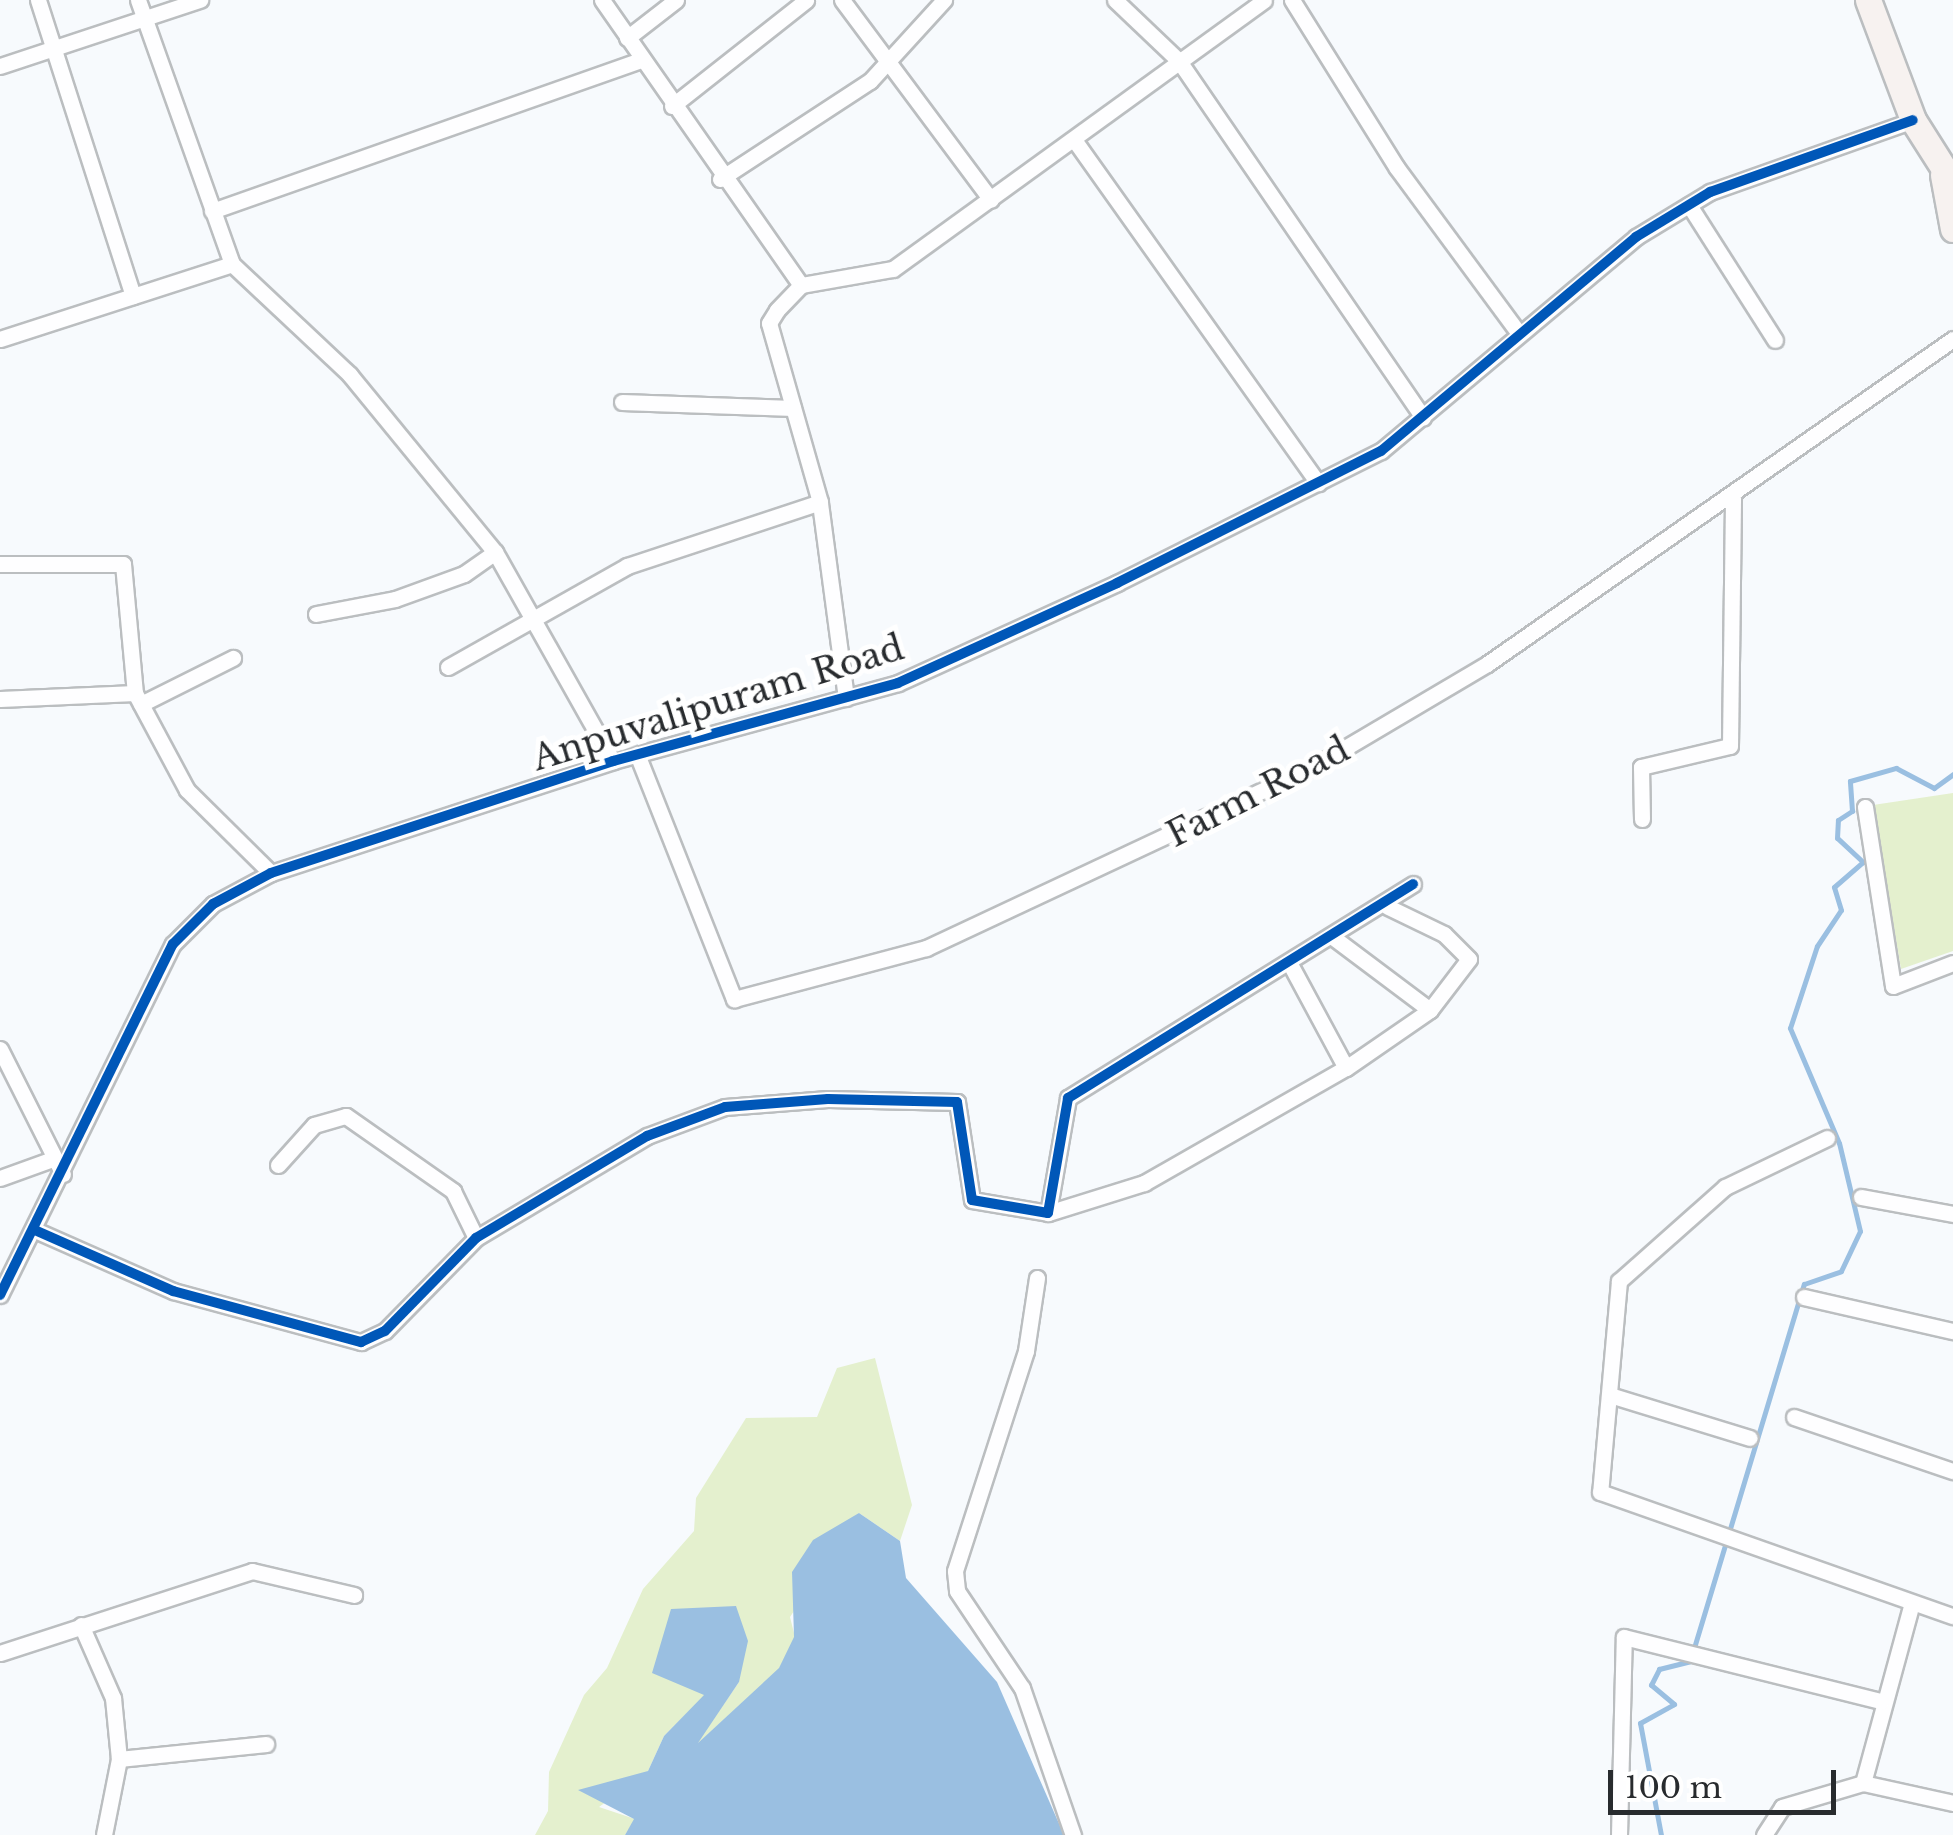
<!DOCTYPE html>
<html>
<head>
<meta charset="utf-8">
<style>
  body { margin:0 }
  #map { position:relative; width:1953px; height:1835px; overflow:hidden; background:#f7fafd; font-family:"Libre Baskerville",serif }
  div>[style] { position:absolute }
  .green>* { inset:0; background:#e4f0ce }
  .water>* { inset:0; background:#9abfe1 }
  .stream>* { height:5px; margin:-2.5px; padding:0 2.5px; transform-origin:2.5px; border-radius:2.5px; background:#9abfe1 }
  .roads { filter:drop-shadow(2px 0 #bbbec0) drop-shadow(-2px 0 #bbbec0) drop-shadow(0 2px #bbbec0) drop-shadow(0 -2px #bbbec0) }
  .minor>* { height:15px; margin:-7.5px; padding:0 7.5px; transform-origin:7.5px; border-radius:7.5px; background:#fefeff }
  .primary>* { height:25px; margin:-12.5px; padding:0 12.5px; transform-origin:12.5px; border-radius:12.5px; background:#f7f2f0 }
  .cycleway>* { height:10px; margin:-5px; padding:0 5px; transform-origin:5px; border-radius:5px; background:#0057b8 }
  span { translate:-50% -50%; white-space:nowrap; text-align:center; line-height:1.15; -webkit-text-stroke:10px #fff; paint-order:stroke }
  .street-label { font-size:35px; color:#282b2e }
  .scale { position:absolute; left:1608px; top:1770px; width:228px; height:45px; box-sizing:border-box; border:5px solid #282b2e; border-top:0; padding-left:12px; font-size:30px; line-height:35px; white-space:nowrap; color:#282b2e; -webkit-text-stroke:8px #fff; paint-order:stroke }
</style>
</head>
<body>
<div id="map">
  <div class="green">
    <div style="clip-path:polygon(1953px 793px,1953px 951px,1901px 969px,1873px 805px)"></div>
    <div style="clip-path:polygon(875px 1358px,912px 1505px,900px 1541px,859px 1513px,790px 1617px,795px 1637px,779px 1669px,695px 1746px,739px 1682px,681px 1680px,705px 1695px,664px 1736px,648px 1771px,599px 1807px,635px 1819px,625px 1835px,535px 1835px,548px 1811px,549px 1772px,584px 1695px,607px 1668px,643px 1589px,694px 1531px,696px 1498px,746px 1418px,817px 1417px,837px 1368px)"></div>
  </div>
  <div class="water">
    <div style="clip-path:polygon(859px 1513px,900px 1541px,906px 1578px,997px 1682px,1064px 1835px,625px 1835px,634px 1819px,578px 1790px,648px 1771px,664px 1736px,704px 1695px,652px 1673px,671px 1609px,736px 1606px,748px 1641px,739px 1682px,698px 1743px,779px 1668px,794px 1637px,792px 1572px,813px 1540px)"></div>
  </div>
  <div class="stream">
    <div style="left:1661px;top:1835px;width:114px;rotate:-100.6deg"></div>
    <div style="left:1640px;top:1723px;width:39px;rotate:-29deg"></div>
    <div style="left:1674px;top:1704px;width:30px;rotate:-140deg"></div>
    <div style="left:1651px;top:1685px;width:18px;rotate:-63deg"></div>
    <div style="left:1659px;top:1669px;width:32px;rotate:-14deg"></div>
    <div style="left:1690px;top:1661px;width:394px;rotate:-73.2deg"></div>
    <div style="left:1804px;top:1284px;width:39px;rotate:-19deg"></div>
    <div style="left:1841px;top:1271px;width:44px;rotate:-64.6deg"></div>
    <div style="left:1860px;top:1231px;width:90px;rotate:-103.4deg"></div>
    <div style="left:1839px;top:1143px;width:125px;rotate:-113.1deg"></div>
    <div style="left:1790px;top:1028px;width:86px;rotate:-71.8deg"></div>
    <div style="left:1817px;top:946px;width:43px;rotate:-56.3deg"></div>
    <div style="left:1841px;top:910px;width:24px;rotate:-107deg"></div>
    <div style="left:1834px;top:887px;width:38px;rotate:-41deg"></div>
    <div style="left:1863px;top:862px;width:35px;rotate:-137deg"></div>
    <div style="left:1837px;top:838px;width:18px;rotate:-87deg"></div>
    <div style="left:1838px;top:820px;width:17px;rotate:-33deg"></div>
    <div style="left:1852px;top:811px;width:30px;rotate:-94deg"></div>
    <div style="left:1850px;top:781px;width:48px;rotate:-15.8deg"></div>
    <div style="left:1896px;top:768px;width:43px;rotate:27.8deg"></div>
    <div style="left:1934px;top:788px;width:24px;rotate:-36deg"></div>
  </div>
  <div class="roads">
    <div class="minor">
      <div style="left:38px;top:0;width:311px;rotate:72.2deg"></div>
      <div style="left:138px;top:0;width:280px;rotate:70.4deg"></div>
      <div style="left:232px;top:264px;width:162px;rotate:43.2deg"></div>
      <div style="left:350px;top:375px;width:229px;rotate:50.7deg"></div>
      <div style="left:495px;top:552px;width:240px;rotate:60.6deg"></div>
      <div style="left:602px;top:0;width:348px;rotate:55.1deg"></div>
      <div style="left:842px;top:0;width:249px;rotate:53.3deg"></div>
      <div style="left:1115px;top:0;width:88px;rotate:43.6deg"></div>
      <div style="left:1179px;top:61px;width:432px;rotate:55.6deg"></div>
      <div style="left:1292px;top:0;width:198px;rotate:58deg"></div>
      <div style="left:1397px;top:168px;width:204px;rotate:53.6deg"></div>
      <div style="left:627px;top:38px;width:62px;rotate:-37.8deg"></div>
      <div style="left:0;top:66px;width:211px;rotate:-18.3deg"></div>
      <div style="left:672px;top:106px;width:171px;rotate:-38.3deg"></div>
      <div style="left:1075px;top:141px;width:420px;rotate:54.6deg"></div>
      <div style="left:720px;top:179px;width:179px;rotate:-33.2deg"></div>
      <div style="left:870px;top:81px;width:110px;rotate:-47.6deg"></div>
      <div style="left:1689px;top:205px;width:160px;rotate:57.5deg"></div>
      <div style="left:212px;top:211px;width:455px;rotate:-19.4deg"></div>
      <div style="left:0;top:339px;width:244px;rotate:-17.9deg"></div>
      <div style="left:622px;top:402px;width:171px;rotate:2deg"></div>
      <div style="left:0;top:564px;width:123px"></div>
      <div style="left:123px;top:564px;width:130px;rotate:84.7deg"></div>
      <div style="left:135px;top:693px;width:110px;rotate:61.8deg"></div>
      <div style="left:187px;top:790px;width:118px;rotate:44.7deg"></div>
      <div style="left:316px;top:614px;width:80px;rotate:-10.8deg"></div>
      <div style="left:395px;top:599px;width:73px;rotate:-19.9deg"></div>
      <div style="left:464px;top:574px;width:38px;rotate:-35deg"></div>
      <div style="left:448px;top:667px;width:206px;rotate:-29.4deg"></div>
      <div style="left:627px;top:566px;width:203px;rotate:-18.3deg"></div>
      <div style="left:846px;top:698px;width:198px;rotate:-97.6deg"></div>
      <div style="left:820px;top:502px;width:186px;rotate:-105.9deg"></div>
      <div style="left:769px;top:323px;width:15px;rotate:-58deg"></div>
      <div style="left:777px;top:310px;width:35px;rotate:-46deg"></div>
      <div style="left:801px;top:285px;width:93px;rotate:-9.9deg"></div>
      <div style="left:893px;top:269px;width:458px;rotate:-35.9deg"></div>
      <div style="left:0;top:699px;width:135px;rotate:-2.5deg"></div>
      <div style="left:141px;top:704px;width:103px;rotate:-26.6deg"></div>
      <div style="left:637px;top:754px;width:264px;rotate:68.4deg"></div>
      <div style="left:734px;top:999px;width:199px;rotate:-14.9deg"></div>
      <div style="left:926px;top:948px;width:433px;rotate:-25.1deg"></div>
      <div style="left:1318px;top:764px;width:196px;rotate:-30.6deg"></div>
      <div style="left:1487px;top:664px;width:568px;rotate:-34.89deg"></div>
      <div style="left:1865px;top:807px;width:181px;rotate:81.1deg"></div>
      <div style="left:1893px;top:986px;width:64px;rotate:-21deg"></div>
      <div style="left:1642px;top:819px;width:52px;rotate:-91.1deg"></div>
      <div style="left:1641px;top:767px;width:91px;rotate:-13.3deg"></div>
      <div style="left:1730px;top:746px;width:248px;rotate:-89.3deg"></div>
      <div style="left:1334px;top:938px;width:120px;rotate:36.9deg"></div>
      <div style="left:1430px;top:1010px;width:64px;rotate:-52.6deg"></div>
      <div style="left:1469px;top:959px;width:35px;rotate:-135deg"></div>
      <div style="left:1444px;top:934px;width:62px;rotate:-154.3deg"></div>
      <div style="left:1290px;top:964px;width:118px;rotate:61.7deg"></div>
      <div style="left:1346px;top:1068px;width:102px;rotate:-34.6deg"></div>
      <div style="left:0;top:1049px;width:140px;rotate:63.3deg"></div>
      <div style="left:1827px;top:1138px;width:113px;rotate:154.3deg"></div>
      <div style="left:1725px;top:1187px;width:142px;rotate:138.4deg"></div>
      <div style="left:1619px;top:1281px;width:212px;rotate:95.1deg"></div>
      <div style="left:1600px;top:1492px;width:374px;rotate:19.4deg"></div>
      <div style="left:278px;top:1165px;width:54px;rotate:-48deg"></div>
      <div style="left:314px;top:1125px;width:33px;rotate:-16deg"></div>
      <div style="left:346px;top:1116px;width:131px;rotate:35deg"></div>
      <div style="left:453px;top:1191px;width:52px;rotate:63.9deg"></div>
      <div style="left:0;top:1178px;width:53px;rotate:-19.8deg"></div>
      <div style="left:1861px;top:1197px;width:94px;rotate:10.5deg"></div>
      <div style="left:1048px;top:1213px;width:101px;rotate:-17.4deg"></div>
      <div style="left:1144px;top:1183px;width:232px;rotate:-29.7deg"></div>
      <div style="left:37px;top:1231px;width:149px;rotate:23.8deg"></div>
      <div style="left:173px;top:1291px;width:195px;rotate:15.2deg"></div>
      <div style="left:361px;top:1342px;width:26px;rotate:-25deg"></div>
      <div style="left:385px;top:1331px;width:130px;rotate:-45.6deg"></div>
      <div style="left:476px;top:1238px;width:199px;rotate:-30.8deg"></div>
      <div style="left:647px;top:1136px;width:83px;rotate:-20.4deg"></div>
      <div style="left:725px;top:1107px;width:103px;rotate:-4.4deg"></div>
      <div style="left:828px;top:1099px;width:129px;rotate:1.3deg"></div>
      <div style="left:957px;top:1102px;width:99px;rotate:81.3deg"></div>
      <div style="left:972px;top:1200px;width:77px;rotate:9.7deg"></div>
      <div style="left:1048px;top:1213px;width:117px;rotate:-80.1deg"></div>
      <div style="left:1068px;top:1098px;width:406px;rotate:-31.8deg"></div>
      <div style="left:1037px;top:1278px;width:74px;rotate:98.6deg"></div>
      <div style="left:1026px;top:1351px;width:231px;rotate:107.9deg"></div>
      <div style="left:955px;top:1571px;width:20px;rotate:84deg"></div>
      <div style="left:957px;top:1591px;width:117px;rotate:56.2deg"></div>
      <div style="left:1022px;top:1688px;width:156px;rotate:70.9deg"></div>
      <div style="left:0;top:1295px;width:391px;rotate:-63.8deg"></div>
      <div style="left:173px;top:944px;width:57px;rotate:-45deg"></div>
      <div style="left:213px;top:904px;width:66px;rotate:-28.1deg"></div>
      <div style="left:271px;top:873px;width:360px;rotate:-18.1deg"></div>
      <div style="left:613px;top:761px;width:295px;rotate:-15.3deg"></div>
      <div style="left:898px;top:683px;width:241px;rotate:-24.5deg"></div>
      <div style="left:1117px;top:583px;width:295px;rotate:-26.6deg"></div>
      <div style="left:1381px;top:451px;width:333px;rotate:-40deg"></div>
      <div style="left:1636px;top:237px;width:87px;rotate:-31.3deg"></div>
      <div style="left:1710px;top:192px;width:215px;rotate:-19.5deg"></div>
      <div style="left:1804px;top:1297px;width:153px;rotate:12.9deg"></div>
      <div style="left:1610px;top:1395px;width:146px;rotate:17.1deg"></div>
      <div style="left:1794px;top:1417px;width:168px;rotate:18.8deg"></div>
      <div style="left:81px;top:1625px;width:80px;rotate:66.3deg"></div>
      <div style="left:113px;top:1698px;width:61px;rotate:84.4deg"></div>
      <div style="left:119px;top:1759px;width:77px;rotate:101.2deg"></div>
      <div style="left:0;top:1653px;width:265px;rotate:-18deg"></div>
      <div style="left:252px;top:1571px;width:105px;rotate:13.2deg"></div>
      <div style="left:119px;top:1759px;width:148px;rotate:-5.8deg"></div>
      <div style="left:1863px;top:1783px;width:183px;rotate:-74.8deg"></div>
      <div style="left:1619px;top:1835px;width:198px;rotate:-88.6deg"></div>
      <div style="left:1624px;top:1637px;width:265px;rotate:14deg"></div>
      <div style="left:1764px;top:1835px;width:33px;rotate:-57deg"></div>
      <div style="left:1782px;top:1807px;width:84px;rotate:-16.5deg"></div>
      <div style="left:1863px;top:1783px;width:92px;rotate:12.5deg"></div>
    </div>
    <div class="primary">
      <div style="left:1868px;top:0;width:128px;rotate:69.4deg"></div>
      <div style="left:1913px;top:120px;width:75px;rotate:57.6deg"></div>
      <div style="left:1943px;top:175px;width:55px;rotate:79.5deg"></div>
    </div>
  </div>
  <div class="cycleway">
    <div style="left:37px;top:1231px;width:149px;rotate:23.8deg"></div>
    <div style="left:173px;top:1291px;width:195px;rotate:15.2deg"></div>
    <div style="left:361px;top:1342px;width:26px;rotate:-25deg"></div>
    <div style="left:385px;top:1331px;width:130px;rotate:-45.6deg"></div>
    <div style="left:476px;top:1238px;width:199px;rotate:-30.8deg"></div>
    <div style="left:647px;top:1136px;width:83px;rotate:-20.4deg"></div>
    <div style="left:725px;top:1107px;width:103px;rotate:-4.4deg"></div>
    <div style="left:828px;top:1099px;width:129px;rotate:1.3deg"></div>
    <div style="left:957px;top:1102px;width:99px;rotate:81.3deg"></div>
    <div style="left:972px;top:1200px;width:77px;rotate:9.7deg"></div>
    <div style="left:1048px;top:1213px;width:117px;rotate:-80.1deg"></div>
    <div style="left:1068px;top:1098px;width:406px;rotate:-31.8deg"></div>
    <div style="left:0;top:1295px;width:391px;rotate:-63.8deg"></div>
    <div style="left:173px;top:944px;width:57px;rotate:-45deg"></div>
    <div style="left:213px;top:904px;width:66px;rotate:-28.1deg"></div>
    <div style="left:271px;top:873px;width:360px;rotate:-18.1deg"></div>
    <div style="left:613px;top:761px;width:295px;rotate:-15.3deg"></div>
    <div style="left:898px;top:683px;width:241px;rotate:-24.5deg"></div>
    <div style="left:1117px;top:583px;width:295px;rotate:-26.6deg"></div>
    <div style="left:1381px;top:451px;width:333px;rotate:-40deg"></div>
    <div style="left:1636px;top:237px;width:87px;rotate:-31.3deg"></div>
    <div style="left:1710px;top:192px;width:215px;rotate:-19.5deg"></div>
  </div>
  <div class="street-label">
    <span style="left:718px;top:703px;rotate:-17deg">Anpuvalipuram Road</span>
    <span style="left:1258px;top:792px;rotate:-27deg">Farm Road</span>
  </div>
  <div class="scale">100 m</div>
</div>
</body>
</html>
